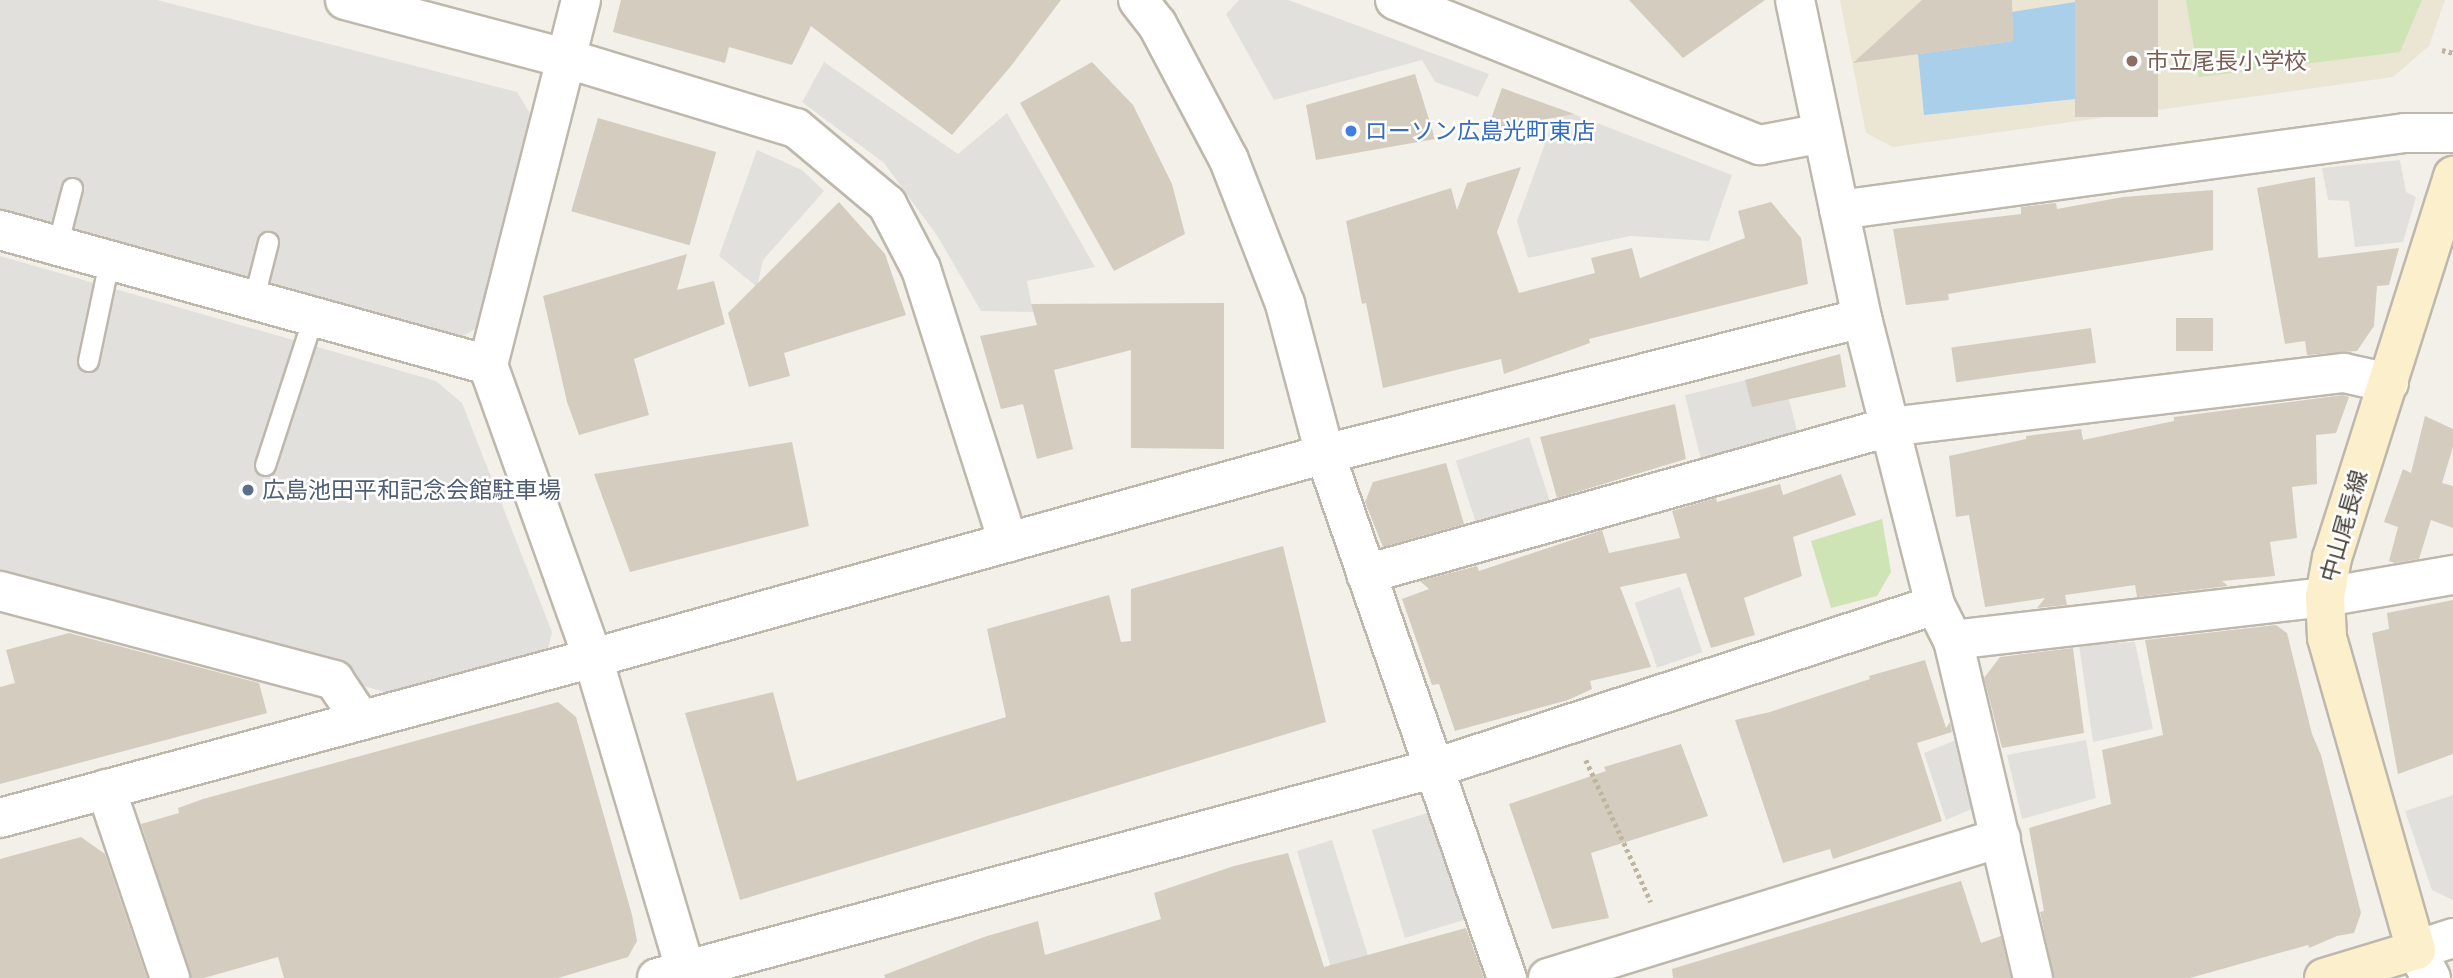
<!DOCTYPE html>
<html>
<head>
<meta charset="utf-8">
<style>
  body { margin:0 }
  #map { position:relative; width:2453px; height:978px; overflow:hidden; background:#f3f0e9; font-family:"Fira Sans","Noto Sans JP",sans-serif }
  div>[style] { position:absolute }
  .education>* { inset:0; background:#ebe5d4 }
  .green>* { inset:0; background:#cee4b5 }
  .parking>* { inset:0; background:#e2e0dd; transform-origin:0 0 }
  .water>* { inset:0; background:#aacfeb }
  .building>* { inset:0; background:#d4ccbf; transform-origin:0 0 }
  .path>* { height:4.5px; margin-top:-2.25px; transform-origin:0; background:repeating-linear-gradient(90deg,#bfb49e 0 3.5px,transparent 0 7px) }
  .roads { filter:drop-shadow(2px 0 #beb8ac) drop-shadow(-2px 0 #beb8ac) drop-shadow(0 2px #beb8ac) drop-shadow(0 -2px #beb8ac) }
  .service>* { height:19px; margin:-9.5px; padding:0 9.5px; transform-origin:9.5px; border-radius:9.5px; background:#fff }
  .minor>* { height:38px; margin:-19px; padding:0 19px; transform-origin:19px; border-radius:19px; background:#fff }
  .tertiary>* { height:38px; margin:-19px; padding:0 19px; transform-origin:19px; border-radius:19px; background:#fff }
  .secondary>* { height:38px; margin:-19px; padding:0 19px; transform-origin:19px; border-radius:19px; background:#fbf0cb }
  .dots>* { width:19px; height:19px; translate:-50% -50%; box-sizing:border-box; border:4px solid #fff; border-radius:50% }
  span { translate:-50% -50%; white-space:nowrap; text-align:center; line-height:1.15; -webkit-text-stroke:5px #fff; paint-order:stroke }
  .education-label { font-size:23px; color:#785e54 }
  .left { translate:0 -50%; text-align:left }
  .shop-label { font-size:23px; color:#366cbe }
  .service-label { font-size:23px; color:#4e5e75 }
  .street-label { font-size:23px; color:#464138 }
</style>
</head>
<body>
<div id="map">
  <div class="education">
    <div style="clip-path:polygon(1840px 0,2445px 0,2429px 46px,2393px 77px,1893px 147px,1866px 133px)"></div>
  </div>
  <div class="green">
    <div style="clip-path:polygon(2186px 0,2422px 0,2400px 52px,2199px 77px)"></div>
    <div style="clip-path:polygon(1882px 519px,1891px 572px,1877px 596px,1831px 608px,1811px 541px)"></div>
  </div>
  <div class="parking">
    <div style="clip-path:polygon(0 0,157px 0,517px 92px,534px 120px,479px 327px,454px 341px,0 218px)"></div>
    <div style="clip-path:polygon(1239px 0,1288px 0,1489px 74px,1478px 97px,1435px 82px,1422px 60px,1274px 100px,1226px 14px)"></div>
    <div style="clip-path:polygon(824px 62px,958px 154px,1007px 113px,1095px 267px,1027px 281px,1033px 312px,981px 311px,938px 237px,884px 163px,802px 102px)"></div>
    <div style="clip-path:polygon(1558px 108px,1732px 175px,1709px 241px,1630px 236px,1528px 258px,1517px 221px)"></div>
    <div style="clip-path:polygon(757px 150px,802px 170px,824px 191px,763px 260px,757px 287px,719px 256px)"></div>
    <div style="clip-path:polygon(2400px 160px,2406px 192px,2416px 197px,2403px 242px,2355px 247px,2349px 201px,2328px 200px,2322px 168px)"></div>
    <div style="clip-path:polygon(0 256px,436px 381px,462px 403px,552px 632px,544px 666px,401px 697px,0 578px)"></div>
    <div style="left:1782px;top:371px;width:65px;height:100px;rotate:76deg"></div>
    <div style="left:1529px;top:437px;width:73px;height:77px;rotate:72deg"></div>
    <div style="left:1680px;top:587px;width:69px;height:48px;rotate:71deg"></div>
    <div style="clip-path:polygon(2135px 642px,2153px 729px,2093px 742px,2079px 645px)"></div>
    <div style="clip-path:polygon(1956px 740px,1974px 808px,1946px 820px,1924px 753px)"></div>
    <div style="clip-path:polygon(2086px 740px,2096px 798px,2022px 819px,2007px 755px)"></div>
    <div style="clip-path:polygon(2453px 795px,2453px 900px,2432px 890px,2405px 811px)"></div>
    <div style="left:1437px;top:810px;width:113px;height:68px;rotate:73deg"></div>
    <div style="clip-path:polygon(1332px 840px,1375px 978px,1334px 978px,1297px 851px)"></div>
  </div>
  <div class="water">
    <div style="clip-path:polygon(2075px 2px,2085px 98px,1924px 115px,1918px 54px,2013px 41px,2012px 12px)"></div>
  </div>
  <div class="building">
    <div style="clip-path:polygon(621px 0,1061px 0,1011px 66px,952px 135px,811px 26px,792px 65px,729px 47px,725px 63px,613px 32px)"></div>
    <div style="clip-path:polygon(1629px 0,1765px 0,1683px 58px)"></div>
    <div style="clip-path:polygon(1922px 0,2012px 0,2013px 41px,1853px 63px)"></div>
    <div style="left:2075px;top:0;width:83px;height:117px"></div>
    <div style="clip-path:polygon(1092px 62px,1133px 105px,1172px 184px,1185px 234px,1114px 271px,1020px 103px)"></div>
    <div style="clip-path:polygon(1415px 74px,1435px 139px,1316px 160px,1306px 105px)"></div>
    <div style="clip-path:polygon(1502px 88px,1574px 114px,1487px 130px)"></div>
    <div style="left:598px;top:118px;width:123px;height:97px;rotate:16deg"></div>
    <div style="clip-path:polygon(1521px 167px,1497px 232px,1519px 293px,1595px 273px,1591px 258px,1632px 248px,1640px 278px,1745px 238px,1738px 211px,1771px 202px,1801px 238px,1808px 284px,1589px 339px,1590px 343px,1504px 374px,1501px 359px,1383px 388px,1366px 303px,1362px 304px,1346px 221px,1451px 188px,1457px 210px,1467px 183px)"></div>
    <div style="clip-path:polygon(2315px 177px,2318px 258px,2399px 248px,2389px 285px,2377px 286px,2374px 326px,2357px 351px,2307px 355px,2305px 341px,2285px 344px,2257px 188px)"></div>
    <div style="clip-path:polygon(2213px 190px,2213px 250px,1948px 294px,1949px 300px,1906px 305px,1893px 229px,2021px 214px,2021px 207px,2056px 203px,2057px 209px,2123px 197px)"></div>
    <div style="clip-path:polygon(839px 202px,885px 254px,906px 315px,784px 353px,790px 376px,749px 387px,728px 313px)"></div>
    <div style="clip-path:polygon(687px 254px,677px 290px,714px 281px,725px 324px,634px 359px,649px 415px,579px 435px,567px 402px,543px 296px)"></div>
    <div style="clip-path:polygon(1224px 303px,1224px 449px,1131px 448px,1131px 350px,1054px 370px,1073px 449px,1037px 459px,1023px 404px,1001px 409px,980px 336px,1037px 325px,1031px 304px)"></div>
    <div style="left:2213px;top:318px;width:33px;height:37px;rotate:90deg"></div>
    <div style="left:2091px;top:328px;width:35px;height:141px;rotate:82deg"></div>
    <div style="clip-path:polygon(1840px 354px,1846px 387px,1752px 407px,1745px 380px)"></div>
    <div style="clip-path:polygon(2343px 395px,2349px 397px,2336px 433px,2316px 435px,2317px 484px,2292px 487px,2297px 538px,2270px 542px,2275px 576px,2222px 581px,2228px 586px,2137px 597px,2135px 585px,2065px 595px,2067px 605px,2037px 608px,2045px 598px,1985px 607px,1969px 515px,1956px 517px,1949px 456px,2026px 439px,2026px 436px,2081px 429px,2083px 440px,2174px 421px,2174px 417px)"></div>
    <div style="clip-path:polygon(1675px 404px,1686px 459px,1557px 498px,1540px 437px)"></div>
    <div style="clip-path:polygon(2425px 416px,2453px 429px,2453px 447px,2442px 483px,2453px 486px,2453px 528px,2431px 520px,2419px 559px,2395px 563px,2389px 561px,2398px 527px,2384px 522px,2403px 469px,2411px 473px)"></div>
    <div style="clip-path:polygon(792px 442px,809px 526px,630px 572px,594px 474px)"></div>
    <div style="clip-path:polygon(1446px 463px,1464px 524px,1383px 547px,1365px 502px,1373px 482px)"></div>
    <div style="clip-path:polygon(1841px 474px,1856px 515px,1793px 537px,1802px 576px,1744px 598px,1755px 635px,1711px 648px,1686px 573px,1620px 587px,1651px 667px,1590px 681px,1592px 689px,1568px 700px,1455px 731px,1439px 684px,1432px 685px,1402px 599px,1429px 589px,1420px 581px,1477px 566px,1479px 571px,1602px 530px,1609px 553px,1680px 538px,1672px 511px,1716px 498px,1717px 502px,1780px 484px,1783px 495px)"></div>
    <div style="clip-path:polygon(1283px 546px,1326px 722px,740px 900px,685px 713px,773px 692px,797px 781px,1006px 717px,987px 629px,1109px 595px,1121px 642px,1131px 641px,1131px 589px)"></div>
    <div style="clip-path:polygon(2453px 600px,2453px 754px,2398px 774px,2372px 633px,2389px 629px,2387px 613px)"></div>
    <div style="clip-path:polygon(2276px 625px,2287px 633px,2312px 734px,2321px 755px,2361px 913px,2354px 933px,2337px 936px,2309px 948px,2308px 945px,2190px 978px,2054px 978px,2040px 912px,2044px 911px,2029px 828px,2111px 804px,2102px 750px,2163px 735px,2145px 640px)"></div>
    <div style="clip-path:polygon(69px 633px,259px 683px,267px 713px,0 784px,0 687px,15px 683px,6px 650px)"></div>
    <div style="clip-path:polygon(2073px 648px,2084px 733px,2002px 748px,1984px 678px,2000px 657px)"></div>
    <div style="clip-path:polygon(1925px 660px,1946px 728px,1950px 722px,1952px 732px,1917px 743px,1942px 821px,1833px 859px,1830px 849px,1783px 863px,1735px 720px,1770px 712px,1870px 679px,1869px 676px)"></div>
    <div style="clip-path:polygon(558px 702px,576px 717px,632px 915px,637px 941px,628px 957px,558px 978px,284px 978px,278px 957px,204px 978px,191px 978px,141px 824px,179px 813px,178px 808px,203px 799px)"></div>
    <div style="clip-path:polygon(1681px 744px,1708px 816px,1591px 853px,1609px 918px,1552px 929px,1509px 804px,1606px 771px,1604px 767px)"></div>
    <div style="clip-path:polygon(81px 837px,105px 854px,147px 978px,0 978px,0 859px)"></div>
    <div style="clip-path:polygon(1288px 853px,1324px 967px,1466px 928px,1484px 978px,885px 978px,884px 975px,984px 937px,1038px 921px,1045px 955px,1161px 919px,1154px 893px,1234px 866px)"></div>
    <div style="clip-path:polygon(1961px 881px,1981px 943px,2001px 936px,2011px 978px,1673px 978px,1672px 969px)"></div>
  </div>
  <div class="path">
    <div style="left:2442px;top:50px;width:11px;rotate:15deg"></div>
    <div style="left:1586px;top:760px;width:156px;rotate:65.4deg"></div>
  </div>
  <div class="roads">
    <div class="service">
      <div style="left:57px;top:246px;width:60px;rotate:-75.5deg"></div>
      <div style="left:253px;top:301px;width:61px;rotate:-75.7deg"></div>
      <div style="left:88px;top:361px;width:102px;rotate:-78.1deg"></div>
      <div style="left:265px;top:465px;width:156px;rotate:-72deg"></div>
    </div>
    <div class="minor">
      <div style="left:345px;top:0;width:228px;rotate:14.8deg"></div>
      <div style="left:565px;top:58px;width:241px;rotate:16.9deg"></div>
      <div style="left:796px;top:128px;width:119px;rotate:39.9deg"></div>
      <div style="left:887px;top:204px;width:73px;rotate:62.4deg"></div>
      <div style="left:921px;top:269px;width:287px;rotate:72.3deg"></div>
      <div style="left:581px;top:0;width:377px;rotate:104.3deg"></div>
      <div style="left:488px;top:365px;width:311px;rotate:70.3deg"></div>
      <div style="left:593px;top:658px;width:334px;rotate:73.5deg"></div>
      <div style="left:1395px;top:0;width:393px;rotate:21.7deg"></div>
      <div style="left:1760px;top:145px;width:64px;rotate:-10.8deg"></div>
      <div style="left:1795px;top:0;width:325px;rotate:78.1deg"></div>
      <div style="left:1862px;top:318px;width:296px;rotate:75.7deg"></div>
      <div style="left:1935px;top:605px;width:39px;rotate:63deg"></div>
      <div style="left:1953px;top:640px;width:374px;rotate:-6.6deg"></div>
      <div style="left:2325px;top:597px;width:130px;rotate:-9.8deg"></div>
      <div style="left:1839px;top:210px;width:571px;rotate:-7.75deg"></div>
      <div style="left:2405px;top:133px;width:48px"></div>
      <div style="left:1325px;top:454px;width:555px;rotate:70.85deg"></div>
      <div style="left:1366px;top:574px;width:543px;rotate:-15.7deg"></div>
      <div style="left:1889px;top:427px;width:458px;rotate:-6.8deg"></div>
      <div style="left:2344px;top:373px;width:46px;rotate:12.5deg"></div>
      <div style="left:0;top:591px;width:346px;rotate:14.9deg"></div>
      <div style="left:334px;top:680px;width:48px;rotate:56deg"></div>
      <div style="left:1953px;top:640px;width:347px;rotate:76.7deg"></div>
      <div style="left:106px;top:789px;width:200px;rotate:71.3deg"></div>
      <div style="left:657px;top:978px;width:803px;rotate:-15.09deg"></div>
      <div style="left:1432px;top:769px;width:529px;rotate:-18.06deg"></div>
      <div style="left:1548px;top:978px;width:474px;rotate:-17.2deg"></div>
      <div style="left:2431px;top:978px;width:32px;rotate:-118deg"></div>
      <div style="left:2416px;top:950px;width:39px;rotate:-18deg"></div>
    </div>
    <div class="tertiary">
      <div style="left:1138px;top:0;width:31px;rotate:52deg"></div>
      <div style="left:1157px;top:24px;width:154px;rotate:62.1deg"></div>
      <div style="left:1229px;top:160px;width:155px;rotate:68.7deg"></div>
      <div style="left:1285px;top:304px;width:155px;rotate:75.1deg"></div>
      <div style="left:0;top:230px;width:506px;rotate:15.46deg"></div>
      <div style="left:0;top:818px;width:614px;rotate:-15.1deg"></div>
      <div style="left:593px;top:658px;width:760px;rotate:-15.57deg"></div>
      <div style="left:1325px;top:454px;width:554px;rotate:-14.21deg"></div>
    </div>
    <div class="secondary">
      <div style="left:2324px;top:978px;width:96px;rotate:-16.9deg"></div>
      <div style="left:2416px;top:950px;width:325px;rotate:-105.9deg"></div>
      <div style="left:2327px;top:637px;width:40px;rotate:-92.9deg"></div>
      <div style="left:2325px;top:597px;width:40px;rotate:-80deg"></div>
      <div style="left:2332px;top:558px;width:401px;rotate:-72.4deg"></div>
    </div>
  </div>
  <div class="dots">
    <div style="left:2132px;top:61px;background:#8d6e63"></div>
    <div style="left:1351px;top:131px;background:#3f7fe0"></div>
    <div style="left:248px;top:490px;background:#5c6f8a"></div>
  </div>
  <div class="education-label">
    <span class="left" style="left:2146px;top:61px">市立尾長小学校</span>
  </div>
  <div class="shop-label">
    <span class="left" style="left:1365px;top:131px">ローソン広島光町東店</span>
  </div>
  <div class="service-label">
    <span class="left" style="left:262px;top:490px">広島池田平和記念会館駐車場</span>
  </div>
  <div class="street-label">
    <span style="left:2344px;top:526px;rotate:-74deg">中山尾長線</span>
  </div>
</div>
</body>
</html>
